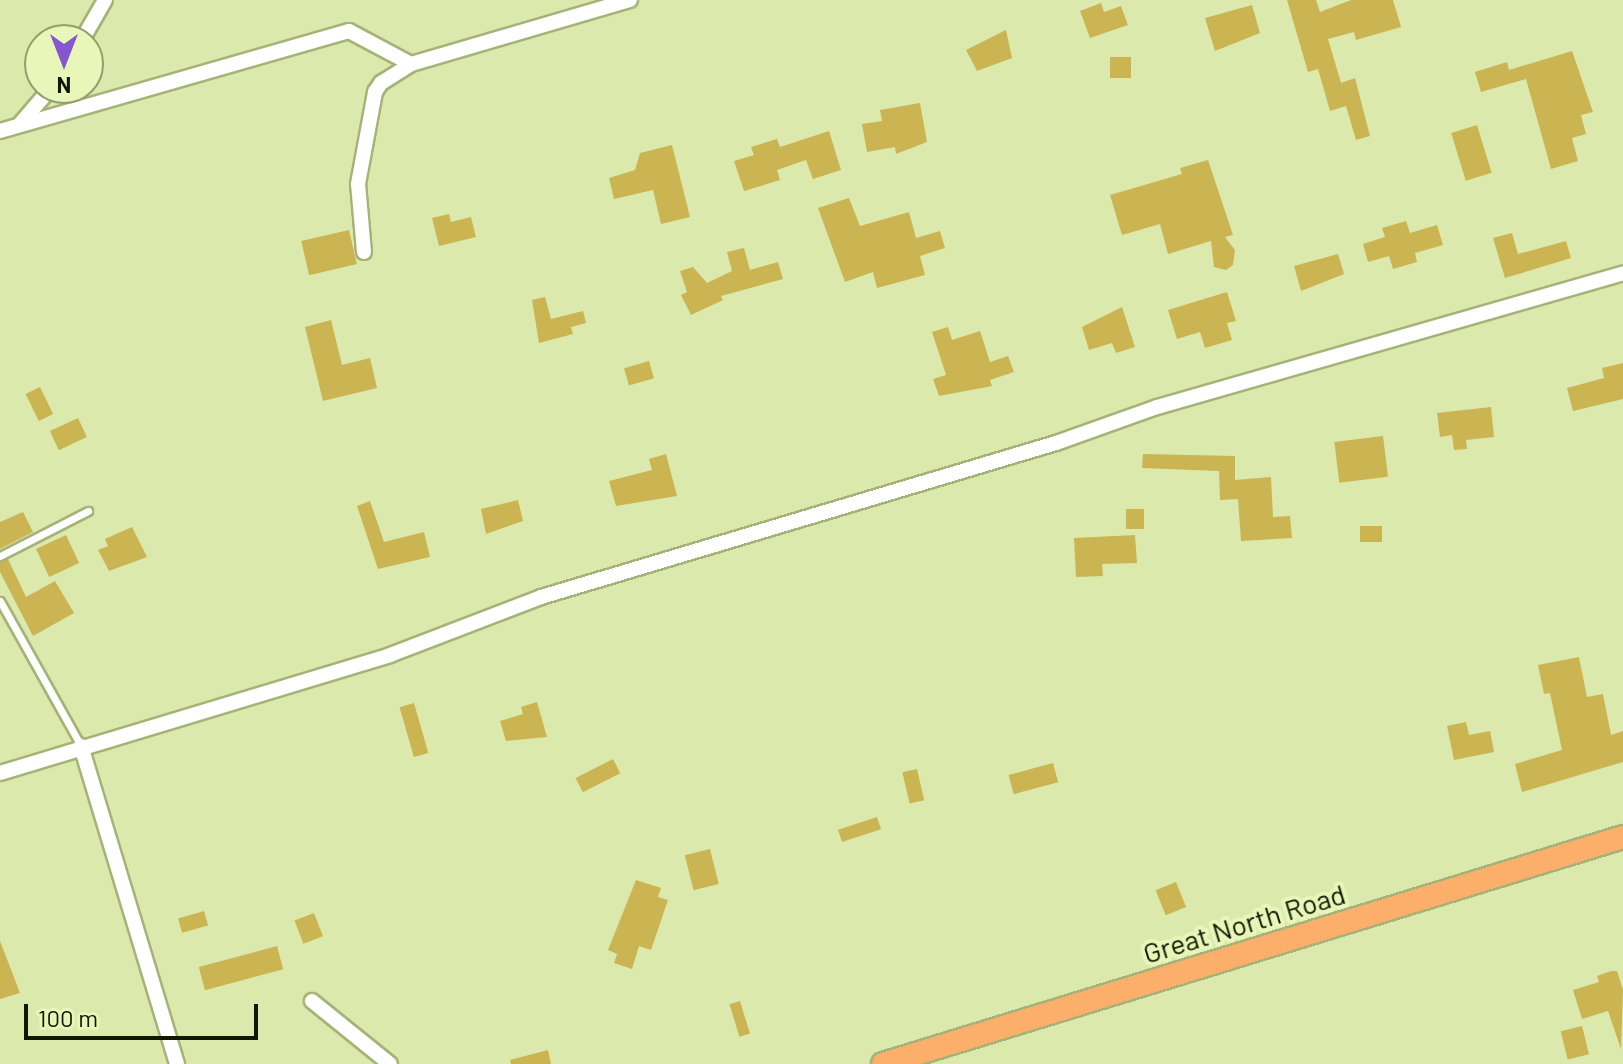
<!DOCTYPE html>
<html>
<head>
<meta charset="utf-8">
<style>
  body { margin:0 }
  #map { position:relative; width:1623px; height:1064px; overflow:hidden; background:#dce9ac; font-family:Barlow,sans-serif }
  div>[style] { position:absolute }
  .building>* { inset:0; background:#cab552; transform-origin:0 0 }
  .roads { filter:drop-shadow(2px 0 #a6b277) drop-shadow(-2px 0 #a6b277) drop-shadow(0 2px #a6b277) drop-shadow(0 -2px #a6b277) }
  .service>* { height:7px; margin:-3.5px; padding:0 3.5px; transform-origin:3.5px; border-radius:3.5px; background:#fff }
  .minor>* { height:14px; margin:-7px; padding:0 7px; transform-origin:7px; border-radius:7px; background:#fff }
  .trunk>* { height:22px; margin:-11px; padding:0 11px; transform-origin:11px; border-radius:11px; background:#fcae6b }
  span { translate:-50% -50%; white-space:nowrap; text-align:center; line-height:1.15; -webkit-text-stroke:8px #e9f6b9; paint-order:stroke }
  .street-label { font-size:28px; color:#131702 }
  .north { position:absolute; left:24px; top:24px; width:80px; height:80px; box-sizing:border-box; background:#e9f6b9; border:2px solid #939d70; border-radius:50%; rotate:180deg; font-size:22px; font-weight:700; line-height:32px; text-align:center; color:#131702 }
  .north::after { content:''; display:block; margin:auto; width:28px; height:36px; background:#8457d0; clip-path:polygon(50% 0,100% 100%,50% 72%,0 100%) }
  .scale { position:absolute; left:24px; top:1004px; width:234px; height:36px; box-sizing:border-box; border:4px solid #131702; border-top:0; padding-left:10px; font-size:24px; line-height:28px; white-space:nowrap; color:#131702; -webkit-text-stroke:6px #e9f6b9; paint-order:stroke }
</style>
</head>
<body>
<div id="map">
  <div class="building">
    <div style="clip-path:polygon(1287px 0,1316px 0,1320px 12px,1351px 0,1393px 0,1401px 27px,1356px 40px,1354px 32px,1328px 39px,1341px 83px,1355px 78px,1370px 136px,1356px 140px,1346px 106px,1330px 111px,1318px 69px,1308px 72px)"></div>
    <div style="clip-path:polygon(1101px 3px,1104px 12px,1121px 6px,1128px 25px,1090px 38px,1080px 11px)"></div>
    <div style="clip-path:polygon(1252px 5px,1260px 33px,1215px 51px,1205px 18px)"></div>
    <div style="clip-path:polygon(1006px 30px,1012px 58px,977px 71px,966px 50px)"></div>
    <div style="clip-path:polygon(1572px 51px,1593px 112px,1581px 115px,1586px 134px,1572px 138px,1578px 161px,1551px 169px,1526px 79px,1481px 92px,1475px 72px,1507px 62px,1509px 70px)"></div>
    <div style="left:1110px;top:57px;width:21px;height:21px"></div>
    <div style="clip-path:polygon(920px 103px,927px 142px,896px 154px,895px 147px,867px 152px,862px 124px,882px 121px,880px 110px)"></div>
    <div style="left:1477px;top:125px;width:50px;height:27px;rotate:73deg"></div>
    <div style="clip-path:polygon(829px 131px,841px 170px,813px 179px,806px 160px,777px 170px,780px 180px,744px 191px,734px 161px,754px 155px,751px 147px,777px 139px,780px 147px)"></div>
    <div style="clip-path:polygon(672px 145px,690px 217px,661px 224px,653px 190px,614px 199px,609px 178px,635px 170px,640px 153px)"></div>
    <div style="clip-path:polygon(1208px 160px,1233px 235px,1225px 237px,1235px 250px,1233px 265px,1226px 270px,1214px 267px,1211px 241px,1168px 254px,1160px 224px,1122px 235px,1110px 195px,1182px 174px,1180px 168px)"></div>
    <div style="clip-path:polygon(849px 198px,860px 226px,909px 212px,916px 238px,940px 231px,945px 248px,920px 256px,925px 275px,877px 288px,873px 272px,845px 282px,818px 208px)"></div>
    <div style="clip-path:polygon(449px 214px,451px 222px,471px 217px,476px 237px,439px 246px,432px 218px)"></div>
    <div style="clip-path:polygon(1406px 221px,1410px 233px,1437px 225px,1443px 245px,1415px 253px,1417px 262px,1393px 269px,1389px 256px,1368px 262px,1363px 244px,1385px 237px,1382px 228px)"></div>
    <div style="left:349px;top:230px;width:35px;height:49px;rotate:77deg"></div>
    <div style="clip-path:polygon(1512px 233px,1518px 254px,1566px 241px,1571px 258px,1505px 278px,1493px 238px)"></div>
    <div style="clip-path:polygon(744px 248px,750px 270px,778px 262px,783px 279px,721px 296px,723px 300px,691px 315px,681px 295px,687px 292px,680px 271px,693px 267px,707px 283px,732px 271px,727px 252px)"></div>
    <div style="clip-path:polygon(1338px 254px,1344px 274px,1301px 291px,1294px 266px)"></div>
    <div style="clip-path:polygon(1227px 292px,1236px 321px,1227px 323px,1232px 340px,1205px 348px,1200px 332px,1177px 339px,1168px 310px)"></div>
    <div style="clip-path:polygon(545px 297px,551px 319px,583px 311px,586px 323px,571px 327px,573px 334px,539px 343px,532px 300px)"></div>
    <div style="clip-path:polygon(1122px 307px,1135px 347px,1116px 353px,1112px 343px,1089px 350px,1082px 327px)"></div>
    <div style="clip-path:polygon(331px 320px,342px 365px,370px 358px,377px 388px,323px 401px,305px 327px)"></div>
    <div style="clip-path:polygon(948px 327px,952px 340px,980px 331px,990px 362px,1008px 356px,1014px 372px,990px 380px,992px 386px,939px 396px,933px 379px,946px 375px,932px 332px)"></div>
    <div style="left:649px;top:361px;width:18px;height:26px;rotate:74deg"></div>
    <div style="clip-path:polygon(1623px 363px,1623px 399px,1573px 411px,1567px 388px,1604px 378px,1602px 368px)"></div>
    <div style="left:40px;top:387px;width:30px;height:16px;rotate:64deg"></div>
    <div style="clip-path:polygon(1491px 407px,1494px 437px,1466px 440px,1467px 449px,1454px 450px,1452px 435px,1440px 437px,1437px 413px)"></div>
    <div style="left:78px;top:418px;width:21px;height:31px;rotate:65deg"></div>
    <div style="left:1383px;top:436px;width:41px;height:49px;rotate:83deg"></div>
    <div style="clip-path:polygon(666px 454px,677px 496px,616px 506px,609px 481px,652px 470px,649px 459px)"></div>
    <div style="clip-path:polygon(1143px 454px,1235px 456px,1235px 480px,1271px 477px,1273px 517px,1290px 516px,1292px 538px,1241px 541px,1238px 499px,1220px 500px,1219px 471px,1142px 468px)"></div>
    <div style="clip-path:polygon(518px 500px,523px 521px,486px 534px,481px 509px)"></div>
    <div style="clip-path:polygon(370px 501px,384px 542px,424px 532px,430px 557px,378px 569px,357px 506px)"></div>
    <div style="left:1126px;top:509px;width:18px;height:20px"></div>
    <div style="clip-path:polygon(23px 512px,33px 532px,0 549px,0 522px)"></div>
    <div style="left:1360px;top:526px;width:22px;height:16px"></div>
    <div style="clip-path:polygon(132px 527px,147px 557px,109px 571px,98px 550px,108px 546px,105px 539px)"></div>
    <div style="left:66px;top:535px;width:31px;height:33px;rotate:65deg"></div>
    <div style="clip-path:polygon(1135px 535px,1137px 563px,1102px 564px,1103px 576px,1076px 577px,1074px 538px)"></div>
    <div style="clip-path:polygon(8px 559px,26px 597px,55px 581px,74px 613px,33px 636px,0 572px,0 562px)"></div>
    <div style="clip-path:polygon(1579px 657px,1587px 697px,1603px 694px,1611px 735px,1623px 731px,1623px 762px,1522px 792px,1515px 764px,1562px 750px,1550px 693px,1544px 694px,1538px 665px)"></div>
    <div style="clip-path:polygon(537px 702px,547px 737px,506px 741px,500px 721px,523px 714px,521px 707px)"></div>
    <div style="left:414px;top:703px;width:52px;height:15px;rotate:74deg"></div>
    <div style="clip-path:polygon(1466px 722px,1469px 735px,1490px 731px,1494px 752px,1454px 760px,1447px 726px)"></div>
    <div style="left:613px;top:759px;width:16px;height:42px;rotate:63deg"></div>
    <div style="left:1053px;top:763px;width:20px;height:46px;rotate:75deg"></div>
    <div style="left:917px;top:769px;width:32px;height:15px;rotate:77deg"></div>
    <div style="left:877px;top:817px;width:13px;height:41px;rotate:72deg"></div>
    <div style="left:710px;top:849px;width:36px;height:26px;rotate:76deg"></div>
    <div style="clip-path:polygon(636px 880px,661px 888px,658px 897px,668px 900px,651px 950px,639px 946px,632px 969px,614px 963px,617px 954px,608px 950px)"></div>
    <div style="left:1176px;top:882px;width:27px;height:22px;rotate:68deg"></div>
    <div style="left:204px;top:911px;width:15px;height:27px;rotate:74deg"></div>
    <div style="left:314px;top:913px;width:25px;height:21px;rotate:69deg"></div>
    <div style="clip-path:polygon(0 941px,20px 993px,0 999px)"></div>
    <div style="left:277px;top:946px;width:24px;height:81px;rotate:75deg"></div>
    <div style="clip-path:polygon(1611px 971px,1617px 971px,1623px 990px,1621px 1049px,1608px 1011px,1582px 1019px,1573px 990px,1599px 982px,1597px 976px)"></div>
    <div style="left:740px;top:1001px;width:34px;height:11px;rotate:73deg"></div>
    <div style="left:1582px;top:1026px;width:29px;height:22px;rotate:76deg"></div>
    <div style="clip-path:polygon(548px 1050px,551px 1064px,511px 1064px,510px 1060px)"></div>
  </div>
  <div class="roads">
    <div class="service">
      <div style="left:0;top:556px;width:99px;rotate:-27.1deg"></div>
      <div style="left:0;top:601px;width:166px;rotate:60.8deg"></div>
    </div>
    <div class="minor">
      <div style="left:82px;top:40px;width:46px;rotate:-60.1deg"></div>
      <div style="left:20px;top:124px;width:48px;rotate:-49.3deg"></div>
      <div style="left:0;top:131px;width:363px;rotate:-16deg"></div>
      <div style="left:349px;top:31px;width:70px;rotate:28deg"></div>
      <div style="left:364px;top:252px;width:68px;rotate:-95deg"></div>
      <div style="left:358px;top:184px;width:94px;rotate:-79.5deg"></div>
      <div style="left:375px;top:92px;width:11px;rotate:-56deg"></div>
      <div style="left:381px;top:83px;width:36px;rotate:-32deg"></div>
      <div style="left:411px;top:64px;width:228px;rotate:-16.3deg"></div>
      <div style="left:81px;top:746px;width:332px;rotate:73.2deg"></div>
      <div style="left:0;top:773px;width:407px;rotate:-16.8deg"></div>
      <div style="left:390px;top:655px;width:162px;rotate:-21deg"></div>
      <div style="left:541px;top:597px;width:538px;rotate:-16.65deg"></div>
      <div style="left:1056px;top:443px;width:107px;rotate:-19.6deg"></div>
      <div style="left:1157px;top:407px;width:485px;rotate:-16deg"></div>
      <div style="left:312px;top:1001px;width:100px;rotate:38.9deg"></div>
    </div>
    <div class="trunk">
      <div style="left:883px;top:1064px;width:774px;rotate:-17.05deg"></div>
    </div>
  </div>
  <div class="street-label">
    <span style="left:1244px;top:923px;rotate:-17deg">Great North Road</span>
  </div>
  <div class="north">N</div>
  <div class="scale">100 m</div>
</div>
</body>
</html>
